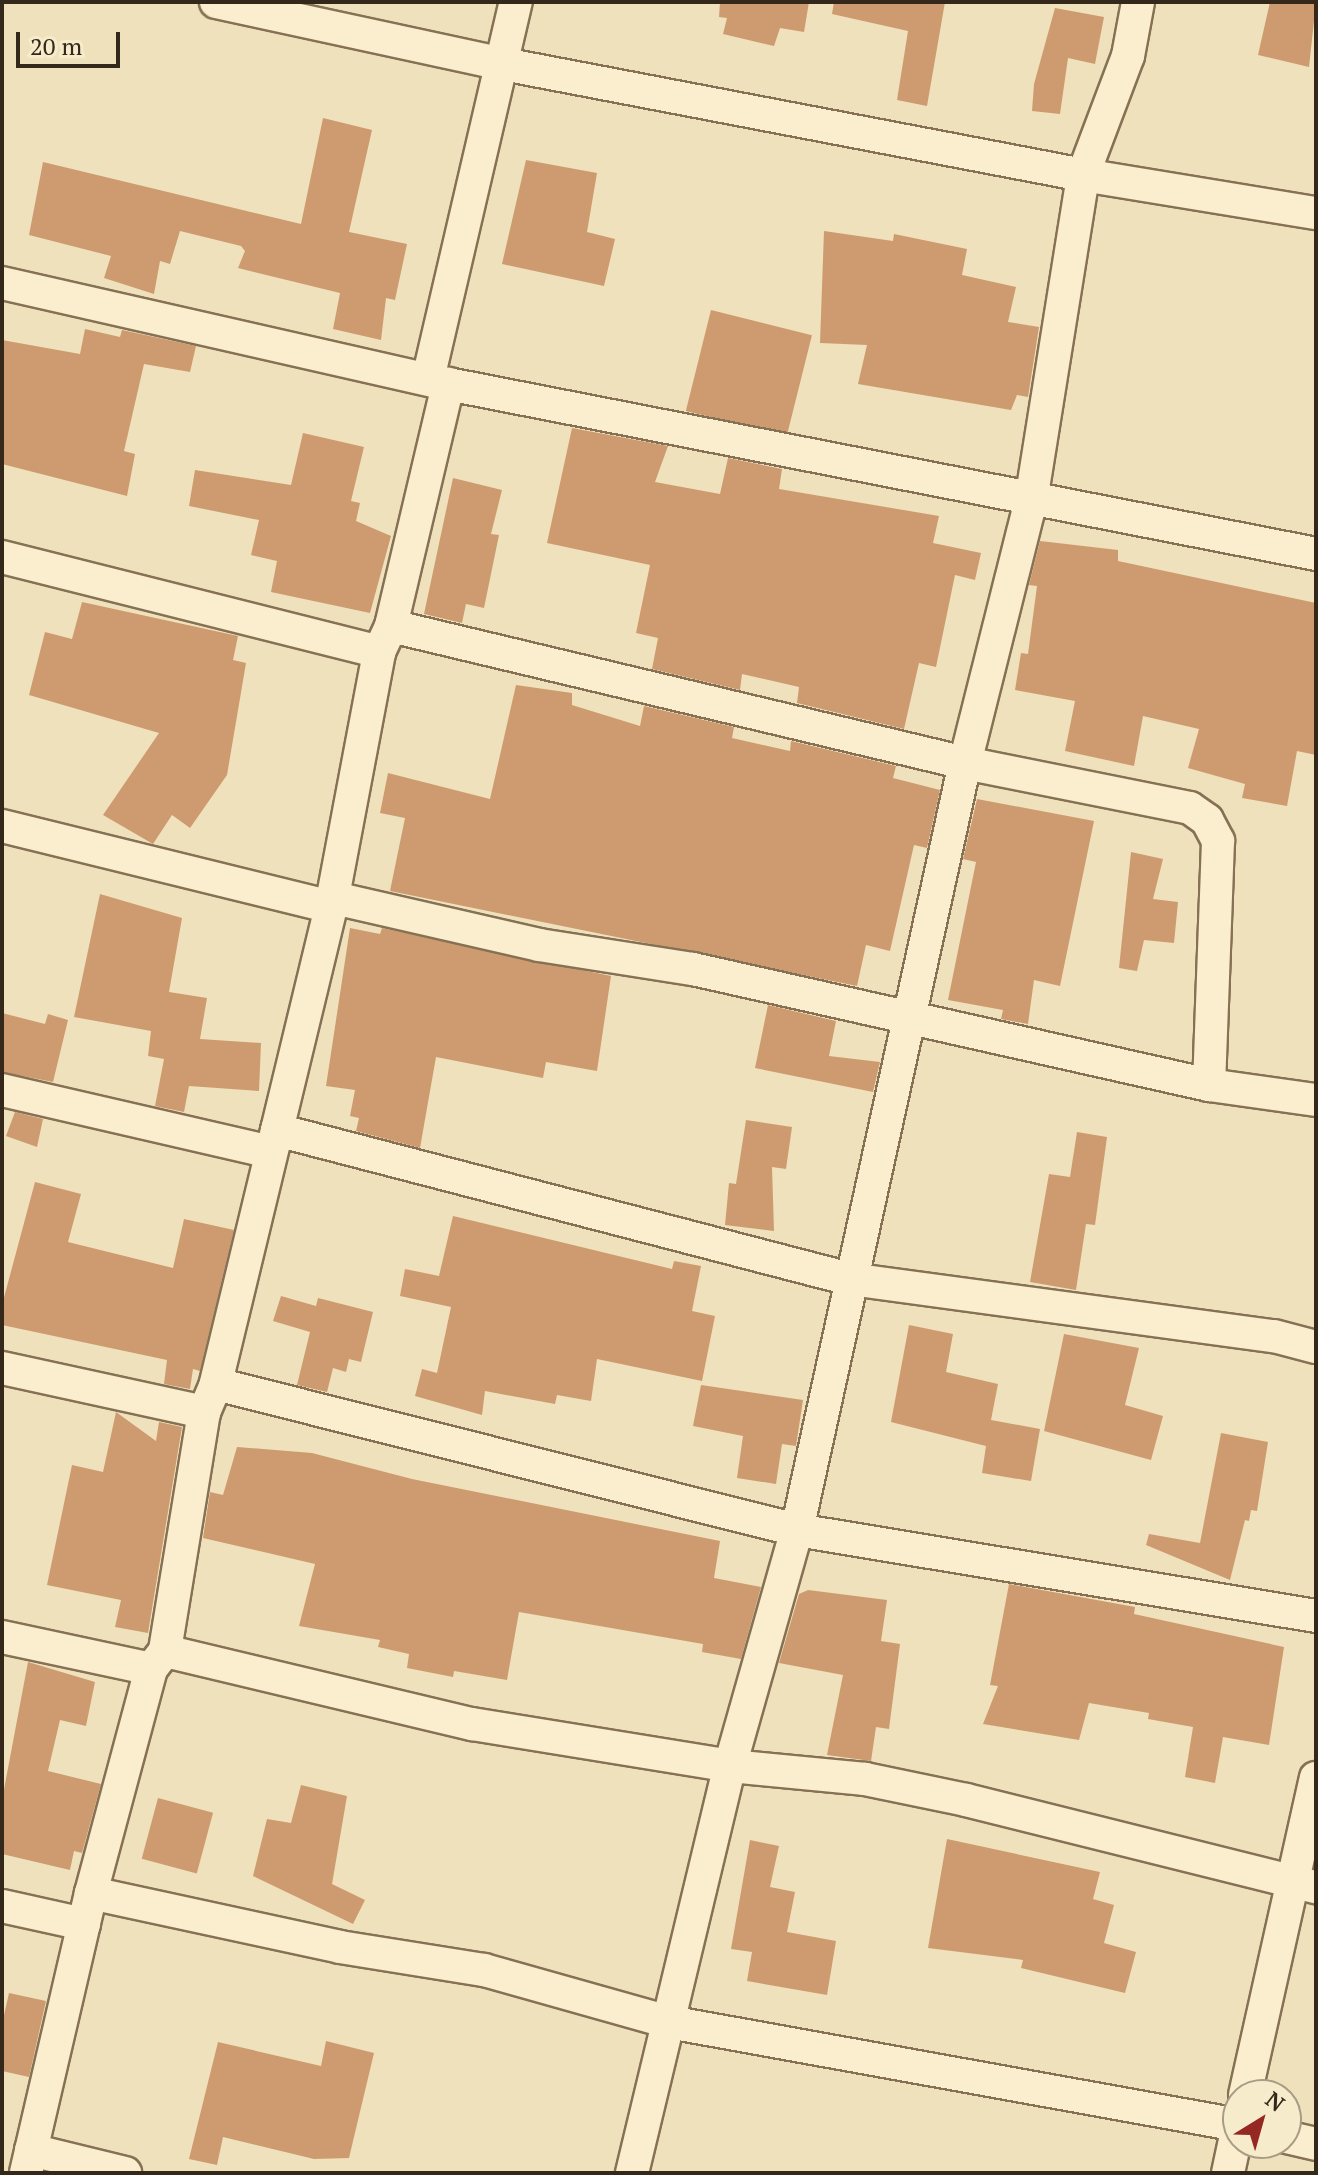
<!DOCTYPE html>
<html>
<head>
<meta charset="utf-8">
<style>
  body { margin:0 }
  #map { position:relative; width:1318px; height:2175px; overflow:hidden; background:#efe1bb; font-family:"PT Serif",serif }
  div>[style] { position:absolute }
  .building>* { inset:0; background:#ce9b70; transform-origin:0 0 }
  .roads { filter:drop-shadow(2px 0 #867155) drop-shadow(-2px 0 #867155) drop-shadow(0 2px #867155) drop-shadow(0 -2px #867155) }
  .street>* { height:32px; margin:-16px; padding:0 16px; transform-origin:16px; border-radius:16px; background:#faeece }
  span { translate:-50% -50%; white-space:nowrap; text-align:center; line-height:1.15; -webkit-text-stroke:8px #f6ebcb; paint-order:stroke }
  .frame { position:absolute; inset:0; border:4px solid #34281a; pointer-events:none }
  .north { position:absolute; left:1222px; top:2079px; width:80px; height:80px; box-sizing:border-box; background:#f6ebcb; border:2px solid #a89d84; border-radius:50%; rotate:37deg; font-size:22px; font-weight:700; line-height:32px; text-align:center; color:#34281a }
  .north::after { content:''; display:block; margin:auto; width:28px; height:36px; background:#962823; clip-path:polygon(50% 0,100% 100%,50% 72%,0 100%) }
  .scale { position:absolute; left:16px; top:32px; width:104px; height:36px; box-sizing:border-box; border:4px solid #34281a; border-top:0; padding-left:10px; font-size:24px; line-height:28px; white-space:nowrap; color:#34281a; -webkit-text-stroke:6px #f6ebcb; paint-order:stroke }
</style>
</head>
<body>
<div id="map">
  <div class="building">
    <div style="clip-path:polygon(720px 2px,809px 2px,804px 32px,780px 28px,774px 46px,723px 34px,727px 18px,719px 17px)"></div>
    <div style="clip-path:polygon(834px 2px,945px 2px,927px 106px,897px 100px,908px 31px,832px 14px)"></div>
    <div style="clip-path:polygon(1270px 2px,1316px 2px,1309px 67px,1258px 55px)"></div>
    <div style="clip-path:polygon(1055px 8px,1104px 17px,1095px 64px,1068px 58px,1060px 114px,1032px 111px,1034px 84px)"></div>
    <div style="clip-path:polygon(323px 118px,372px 130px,349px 232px,407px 244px,395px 300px,386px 298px,381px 340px,333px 329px,340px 293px,238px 268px,245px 251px,241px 246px,180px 231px,170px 264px,160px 261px,154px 294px,104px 278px,111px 256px,29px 235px,43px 162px,301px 224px)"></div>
    <div style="clip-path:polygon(526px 160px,597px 173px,587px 232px,615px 239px,604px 286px,502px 264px)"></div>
    <div style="clip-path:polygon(824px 231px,893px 241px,894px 234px,967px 249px,962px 275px,1016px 287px,1008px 322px,1039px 327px,1028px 397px,1017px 395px,1011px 410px,858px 384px,867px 345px,820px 343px)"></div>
    <div style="left:711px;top:310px;width:104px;height:104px;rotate:14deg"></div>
    <div style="clip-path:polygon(85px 329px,120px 337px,122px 330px,196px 346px,190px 372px,144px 364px,124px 451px,135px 454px,127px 496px,2px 464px,2px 340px,80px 354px)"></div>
    <div style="clip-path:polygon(572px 428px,668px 446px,655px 482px,720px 494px,728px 458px,782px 469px,779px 489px,939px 516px,933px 543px,981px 553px,975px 580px,955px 575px,936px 667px,919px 663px,904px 729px,797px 703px,799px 687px,742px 674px,740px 690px,652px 669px,658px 638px,636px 633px,650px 565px,547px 543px)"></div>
    <div style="clip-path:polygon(303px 433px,364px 447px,351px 501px,360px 503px,356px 521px,391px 536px,370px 613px,271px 592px,277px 561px,251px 555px,259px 520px,189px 506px,195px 470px,291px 485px)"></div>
    <div style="clip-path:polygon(453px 478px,502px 490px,491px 534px,499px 535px,484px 608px,466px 604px,462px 623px,424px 614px)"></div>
    <div style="clip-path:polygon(1040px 541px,1118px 550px,1118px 561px,1316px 603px,1316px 755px,1297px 751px,1287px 806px,1242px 798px,1245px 784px,1188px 768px,1199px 729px,1143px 716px,1134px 766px,1065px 751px,1075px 701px,1015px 690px,1021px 653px,1028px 654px,1037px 586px,1029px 585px)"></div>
    <div style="clip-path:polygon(82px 602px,238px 636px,233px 660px,246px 663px,227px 775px,190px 828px,172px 815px,153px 844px,103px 815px,159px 733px,29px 695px,45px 632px,72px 639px)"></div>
    <div style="clip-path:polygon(516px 685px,572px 693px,572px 705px,640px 726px,644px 706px,734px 727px,732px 738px,790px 751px,791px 741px,896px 766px,893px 778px,940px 790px,927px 848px,914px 845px,890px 951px,866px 945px,857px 986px,390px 891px,405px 818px,380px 813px,388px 773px,490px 799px)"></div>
    <div style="clip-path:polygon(977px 799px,1094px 821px,1060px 986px,1034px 980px,1028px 1024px,1001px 1019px,1003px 1010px,948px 1000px,976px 862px,963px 859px)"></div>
    <div style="clip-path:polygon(1131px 852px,1163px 859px,1153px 899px,1178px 902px,1174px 943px,1144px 940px,1137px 971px,1119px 968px)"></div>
    <div style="clip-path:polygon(100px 894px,182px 918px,169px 992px,207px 998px,200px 1039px,261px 1043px,259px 1091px,189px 1086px,184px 1112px,155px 1106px,164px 1059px,148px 1056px,151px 1031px,74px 1017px)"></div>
    <div style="clip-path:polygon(350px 928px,380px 934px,382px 928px,611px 976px,597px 1071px,546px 1062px,543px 1078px,436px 1057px,420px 1148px,356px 1131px,359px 1118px,350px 1116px,355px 1090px,326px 1086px)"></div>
    <div style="clip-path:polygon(768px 1005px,836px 1021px,829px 1056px,880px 1062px,873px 1092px,755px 1068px)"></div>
    <div style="clip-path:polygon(2px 1013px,45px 1024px,48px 1014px,68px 1020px,53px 1082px,2px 1072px)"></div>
    <div style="clip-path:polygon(15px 1112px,43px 1119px,37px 1147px,6px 1136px)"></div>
    <div style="clip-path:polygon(746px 1120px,792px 1127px,786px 1169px,772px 1167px,774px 1231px,725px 1225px,729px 1183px,736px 1184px)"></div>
    <div style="clip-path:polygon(1077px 1132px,1107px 1137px,1095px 1225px,1086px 1224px,1076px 1290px,1030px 1282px,1049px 1174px,1070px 1177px)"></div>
    <div style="clip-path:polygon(35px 1182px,81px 1194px,68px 1242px,173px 1268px,184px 1219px,234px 1230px,200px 1371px,193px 1369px,190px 1389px,164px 1384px,167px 1360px,2px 1325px,2px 1305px)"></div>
    <div style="clip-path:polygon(453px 1216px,672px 1269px,674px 1261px,701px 1266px,692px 1311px,715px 1316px,702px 1381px,597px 1359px,591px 1401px,557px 1395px,555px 1404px,485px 1391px,482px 1415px,415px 1396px,422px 1369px,437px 1373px,451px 1307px,400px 1296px,405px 1269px,439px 1276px)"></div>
    <div style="clip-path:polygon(281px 1296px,316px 1306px,318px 1298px,373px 1312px,361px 1362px,349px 1359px,346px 1372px,333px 1368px,327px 1392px,297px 1385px,310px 1332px,273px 1321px)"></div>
    <div style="clip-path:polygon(909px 1325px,953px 1334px,946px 1372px,998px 1384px,991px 1420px,1040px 1429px,1031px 1481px,982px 1473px,986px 1446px,891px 1422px)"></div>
    <div style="clip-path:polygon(1064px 1334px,1139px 1348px,1125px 1405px,1163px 1416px,1151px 1460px,1044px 1431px)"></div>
    <div style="clip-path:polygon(701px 1385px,803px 1400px,796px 1446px,782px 1444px,776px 1484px,737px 1478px,743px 1436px,693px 1426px)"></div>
    <div style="clip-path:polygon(116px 1412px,156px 1441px,159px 1422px,182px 1427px,148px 1633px,115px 1627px,121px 1600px,47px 1585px,72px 1465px,103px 1472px)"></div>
    <div style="clip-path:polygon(1221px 1433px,1268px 1442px,1257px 1511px,1251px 1510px,1249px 1521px,1245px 1520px,1230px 1580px,1146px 1545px,1149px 1534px,1200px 1543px)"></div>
    <div style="clip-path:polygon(237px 1447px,312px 1453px,412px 1479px,720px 1541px,714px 1578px,761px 1587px,741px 1659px,702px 1652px,703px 1644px,519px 1612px,507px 1680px,454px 1671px,453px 1677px,407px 1668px,409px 1654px,378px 1647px,380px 1640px,299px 1626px,315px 1564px,203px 1538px,210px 1492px,223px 1495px)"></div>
    <div style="clip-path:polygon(1009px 1584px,1135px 1607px,1134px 1614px,1284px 1647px,1269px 1745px,1223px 1737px,1215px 1783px,1185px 1777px,1193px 1727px,1148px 1719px,1149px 1713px,1089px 1703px,1079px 1740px,983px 1724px,998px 1686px,990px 1685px)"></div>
    <div style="clip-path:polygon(808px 1590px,887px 1600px,881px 1641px,900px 1644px,889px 1729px,876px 1727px,871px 1761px,827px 1755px,843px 1675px,779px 1663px,799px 1594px)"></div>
    <div style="clip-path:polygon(28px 1662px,95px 1682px,86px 1726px,60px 1720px,48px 1771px,101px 1784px,82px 1853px,74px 1851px,70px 1870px,2px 1854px,2px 1800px)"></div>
    <div style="clip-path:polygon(301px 1785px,347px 1796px,332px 1884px,365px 1900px,353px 1924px,253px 1876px,267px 1819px,291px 1823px)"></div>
    <div style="left:158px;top:1798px;width:57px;height:63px;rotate:15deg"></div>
    <div style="clip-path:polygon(947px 1839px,1100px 1872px,1093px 1899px,1114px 1905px,1104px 1943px,1136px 1952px,1125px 1993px,1021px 1968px,1023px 1960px,928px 1948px)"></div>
    <div style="clip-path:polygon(750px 1840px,779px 1846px,770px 1887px,795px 1892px,787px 1932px,836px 1941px,827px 1995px,747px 1981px,752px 1952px,731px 1949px)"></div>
    <div style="clip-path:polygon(9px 1993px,46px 2001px,29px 2077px,2px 2071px,2px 2024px)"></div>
    <div style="clip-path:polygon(326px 2041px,374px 2053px,349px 2158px,314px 2159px,223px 2137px,217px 2165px,189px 2159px,218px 2042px,321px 2066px)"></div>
  </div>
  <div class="roads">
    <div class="street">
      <div style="left:216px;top:2px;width:294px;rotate:12.2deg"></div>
      <div style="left:503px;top:64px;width:591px;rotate:10.83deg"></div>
      <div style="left:1083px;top:175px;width:236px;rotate:9.3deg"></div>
      <div style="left:2px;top:283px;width:457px;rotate:12.8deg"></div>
      <div style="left:448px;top:384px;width:884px;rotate:11.08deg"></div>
      <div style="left:428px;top:379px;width:387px;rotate:-76.9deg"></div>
      <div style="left:2px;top:557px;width:389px;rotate:14.1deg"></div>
      <div style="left:391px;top:626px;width:590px;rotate:13.42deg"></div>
      <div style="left:965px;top:763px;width:229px;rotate:11.3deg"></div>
      <div style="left:1190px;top:808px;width:21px;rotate:35deg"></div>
      <div style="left:1207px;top:820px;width:24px;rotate:62deg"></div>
      <div style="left:1218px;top:841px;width:244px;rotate:92.1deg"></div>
      <div style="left:2px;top:826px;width:339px;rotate:13.8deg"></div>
      <div style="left:331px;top:907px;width:491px;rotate:103.6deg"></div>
      <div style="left:216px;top:1384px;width:30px;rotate:113deg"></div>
      <div style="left:204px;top:1412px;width:242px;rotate:99.3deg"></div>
      <div style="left:165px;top:1651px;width:23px;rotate:128deg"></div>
      <div style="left:151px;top:1669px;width:232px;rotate:105deg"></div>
      <div style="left:91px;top:1893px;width:287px;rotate:103.1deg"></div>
      <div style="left:334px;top:898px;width:210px;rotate:12.9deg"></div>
      <div style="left:539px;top:945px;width:156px;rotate:8.9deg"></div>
      <div style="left:693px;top:969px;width:529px;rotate:12.67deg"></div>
      <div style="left:1209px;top:1085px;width:108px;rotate:8deg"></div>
      <div style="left:331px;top:907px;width:259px;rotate:-79.3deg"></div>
      <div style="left:379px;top:652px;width:29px;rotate:-65deg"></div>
      <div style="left:391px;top:626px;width:249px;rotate:-76.7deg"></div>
      <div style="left:2px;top:1090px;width:276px;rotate:13deg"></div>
      <div style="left:277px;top:1130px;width:592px;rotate:14.58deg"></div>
      <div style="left:850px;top:1279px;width:428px;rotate:7.7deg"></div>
      <div style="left:1274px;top:1336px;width:43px;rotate:14.7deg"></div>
      <div style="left:2px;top:1368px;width:207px;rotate:12.3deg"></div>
      <div style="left:216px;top:1384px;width:599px;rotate:14.11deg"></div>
      <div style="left:797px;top:1530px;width:526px;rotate:9.41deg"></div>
      <div style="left:2px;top:1637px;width:152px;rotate:12.1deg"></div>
      <div style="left:165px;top:1651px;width:316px;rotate:13.4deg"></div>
      <div style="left:472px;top:1724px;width:261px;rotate:9.2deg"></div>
      <div style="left:730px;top:1766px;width:136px;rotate:5.5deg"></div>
      <div style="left:865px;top:1779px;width:103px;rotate:11.7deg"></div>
      <div style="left:966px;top:1800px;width:361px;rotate:14deg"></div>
      <div style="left:91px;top:1893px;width:255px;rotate:12.2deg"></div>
      <div style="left:340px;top:1947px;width:146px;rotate:9.1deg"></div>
      <div style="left:484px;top:1970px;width:192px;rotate:15.7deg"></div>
      <div style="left:669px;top:2022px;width:578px;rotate:10.26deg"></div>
      <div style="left:2px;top:1906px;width:84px;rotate:12.4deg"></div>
      <div style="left:1245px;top:2095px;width:325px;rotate:-77.4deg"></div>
      <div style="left:1286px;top:2137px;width:31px;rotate:13deg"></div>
      <div style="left:31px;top:2150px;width:97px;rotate:13.7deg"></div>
      <div style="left:632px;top:2173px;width:419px;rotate:-76.5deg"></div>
      <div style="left:730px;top:1766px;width:245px;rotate:-74.2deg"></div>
      <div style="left:797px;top:1530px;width:785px;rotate:-77.65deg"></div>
      <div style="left:965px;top:763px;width:270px;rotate:-75.9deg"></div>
      <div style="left:1031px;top:501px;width:330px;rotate:-80.9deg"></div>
      <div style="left:1083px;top:175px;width:127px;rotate:-69.3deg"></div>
      <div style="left:1128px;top:56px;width:55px;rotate:-79.5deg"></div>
      <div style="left:1228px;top:2173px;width:48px;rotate:-78deg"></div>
    </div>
  </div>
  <div class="frame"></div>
  <div class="north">N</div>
  <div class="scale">20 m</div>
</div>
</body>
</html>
